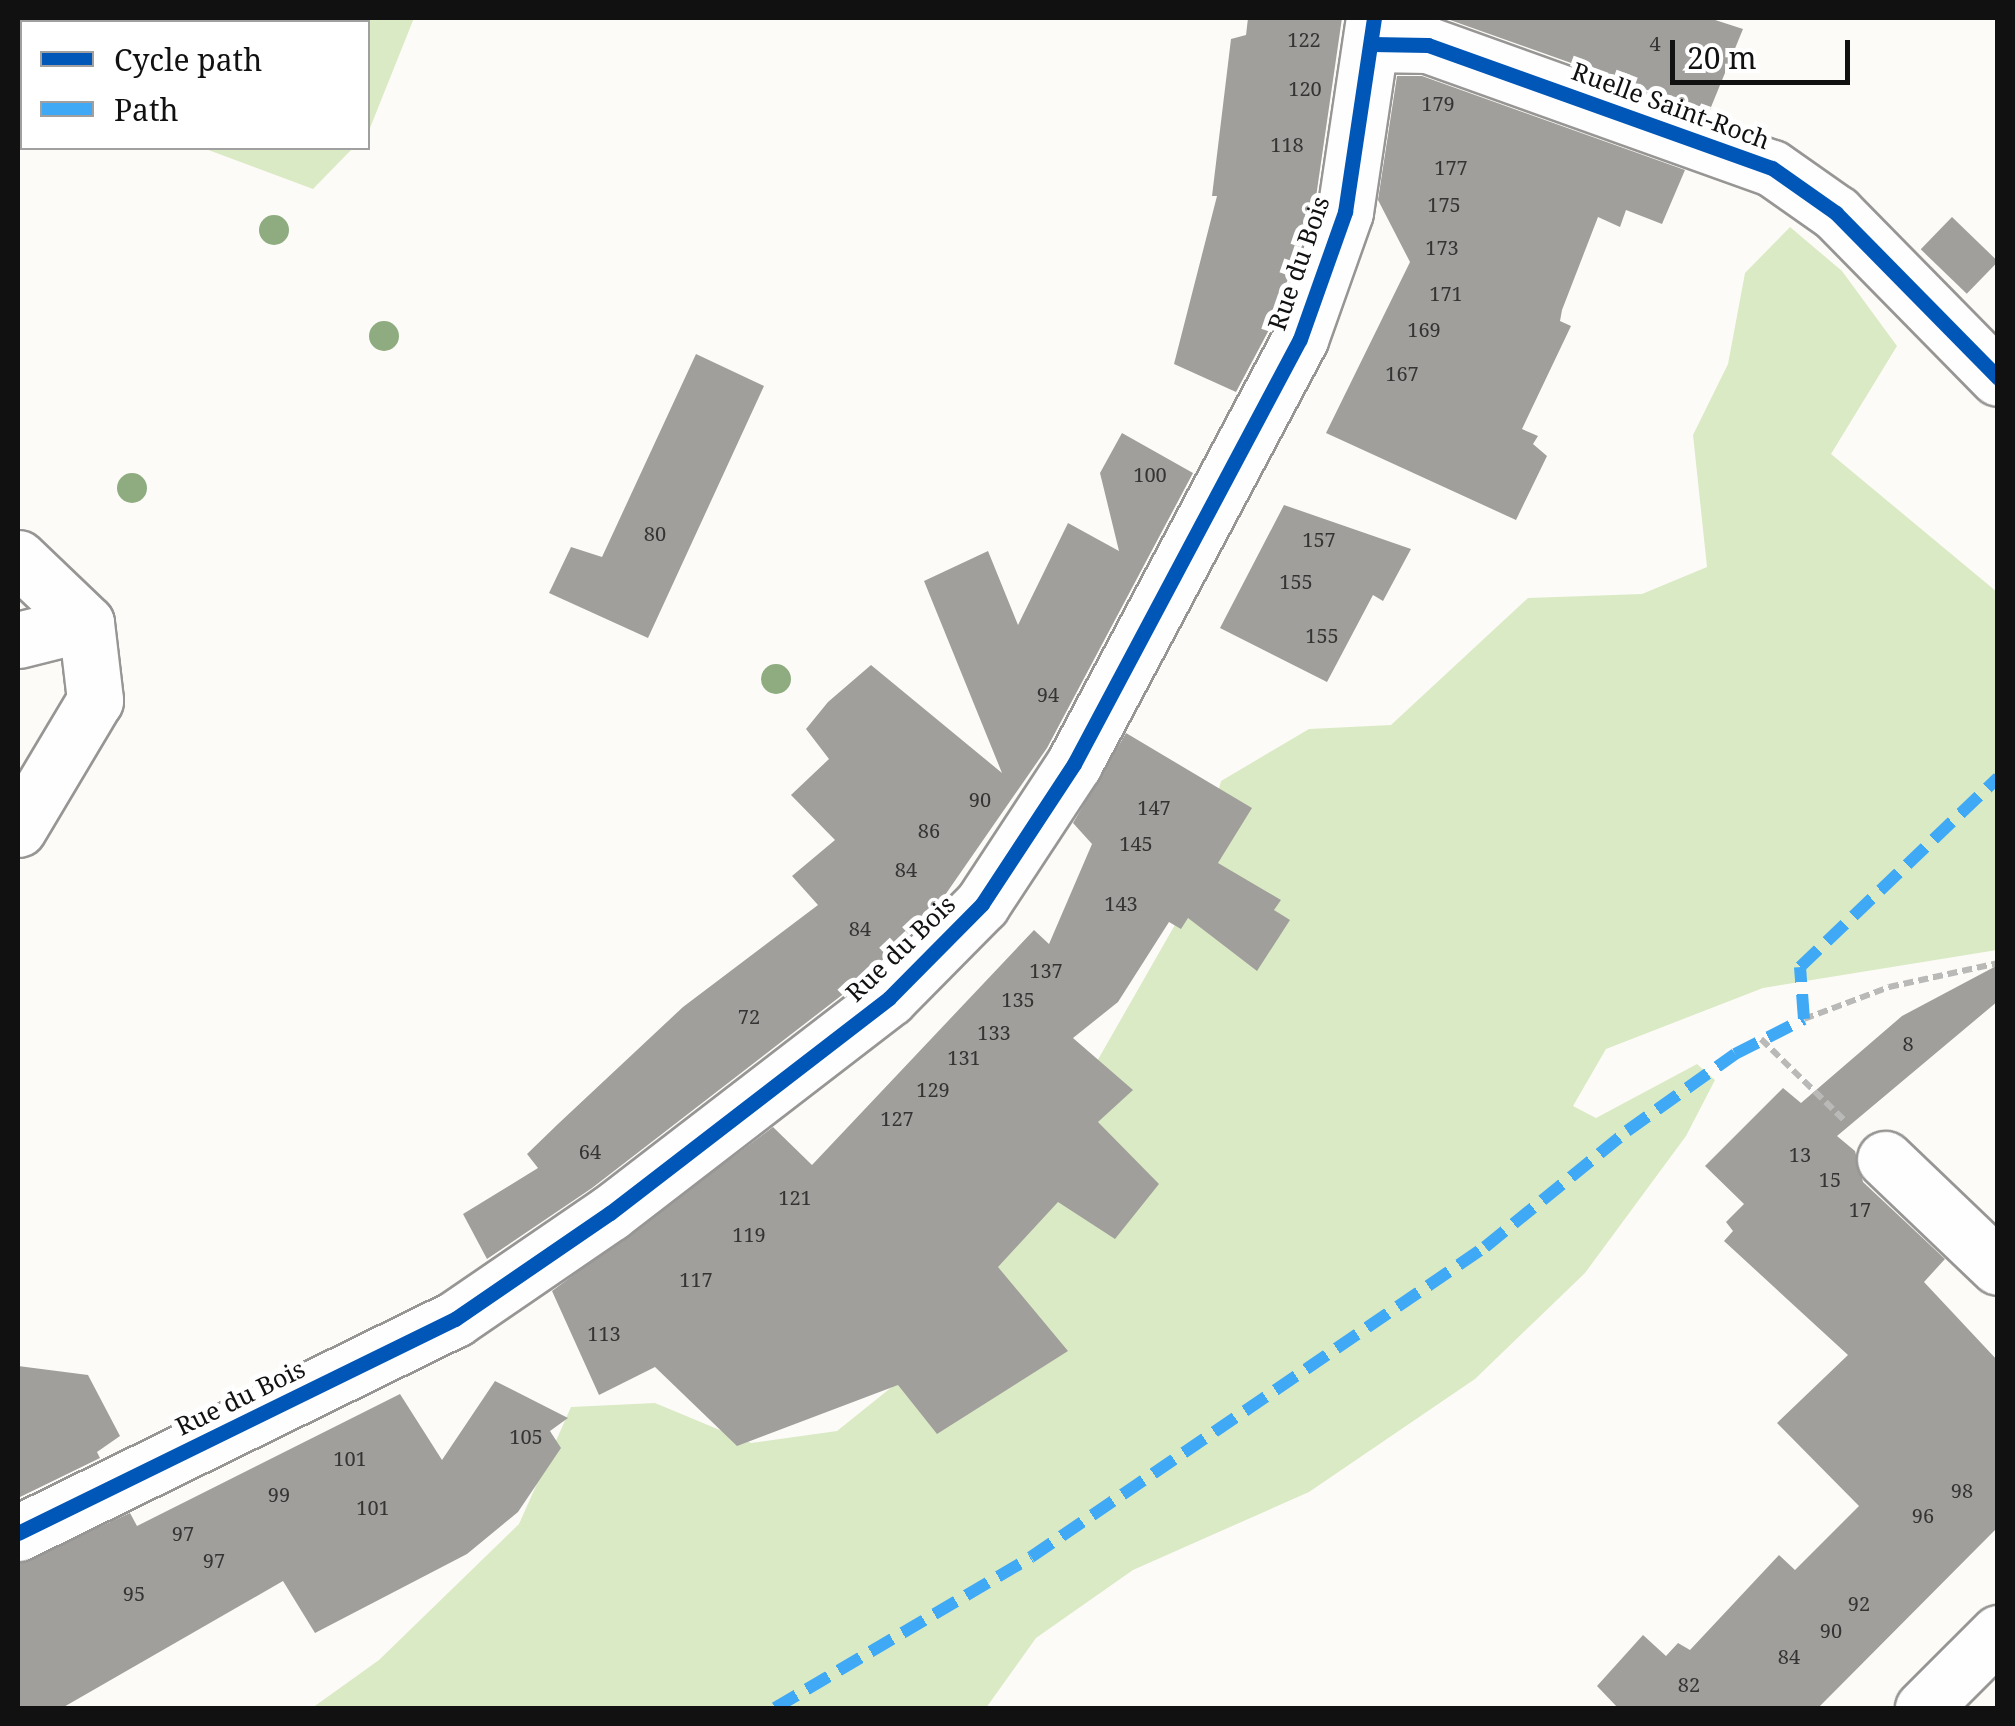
<!DOCTYPE html>
<html>
<head>
<meta charset="utf-8">
<style>
  body { margin:0 }
  #map { position:relative; width:2015px; height:1726px; overflow:hidden; background:#fdfbf7; font-family:"Noto Serif",serif }
  div>[style] { position:absolute }
  .farmland>* { inset:0; background:#f9f6e4 }
  .forest>* { inset:0; background:#daeac5 }
  .building>* { inset:0; background:#a19f9c; transform-origin:0 0 }
  .path>* { height:6px; margin-top:-3px; transform-origin:0; background:repeating-linear-gradient(90deg,#b9b9b8 0 10px,transparent 0 15px) }
  .roads { filter:drop-shadow(2px 0 #979695) drop-shadow(-2px 0 #979695) drop-shadow(0 2px #979695) drop-shadow(0 -2px #979695) }
  .minor>* { height:55px; margin:-27.5px; padding:0 27.5px; transform-origin:27.5px; border-radius:27.5px; background:#fffefe }
  .quiet>* { height:12px; margin-top:-6px; transform-origin:0; background:repeating-linear-gradient(90deg,#3fa9f5 0 25px,transparent 0 37px) }
  .cycleway>* { height:15px; margin:-7.5px; padding:0 7.5px; transform-origin:7.5px; border-radius:7.5px; background:#0057b8 }
  .trees>* { width:30px; height:30px; margin:-15px; border-radius:50%; background:#8eac80 }
  span { translate:-50% -50%; white-space:nowrap; text-align:center; line-height:1.15; -webkit-text-stroke:10px #fff; paint-order:stroke }
  .number-label { font-size:20px; color:#353434 }
  .number-label span { -webkit-text-stroke-width:0 }
  .street-label { font-size:25px; color:#111 }
  .frame { position:absolute; inset:0; border:20px solid #111; pointer-events:none }
  .legend { position:absolute; left:20px; top:20px; width:350px; height:130px; box-sizing:border-box; background:#fff; border:2px solid #a0a0a0; margin:0; padding:12px 18px; list-style:none; font-size:30px; color:#111 }
  .legend li { display:flex; align-items:center; gap:20px; height:50px }
  .legend b { width:50px; border:2px solid #a0a0a0 }
  .scale { position:absolute; left:1670px; top:40px; width:180px; height:45px; box-sizing:border-box; border:5px solid #111; border-top:0; padding-left:12px; font-size:30px; line-height:35px; white-space:nowrap; color:#111; -webkit-text-stroke:8px #fff; paint-order:stroke }
</style>
</head>
<body>
<div id="map">
  <div class="farmland">
    <div style="clip-path:polygon(18px 18px,113px 18px,22px 22px,22px 81px)"></div>
  </div>
  <div class="forest">
    <div style="clip-path:polygon(113px 18px,414px 18px,368px 133px,368px 22px,111px 22px)"></div>
    <div style="clip-path:polygon(203px 148px,353px 148px,313px 189px)"></div>
    <div style="clip-path:polygon(1790px 227px,1842px 271px,1897px 346px,1831px 454px,1997px 592px,1997px 950px,1763px 988px,1606px 1049px,1573px 1106px,1596px 1118px,1697px 1064px,1715px 1080px,1686px 1136px,1585px 1273px,1475px 1379px,1309px 1492px,1133px 1570px,1036px 1638px,986px 1708px,312px 1708px,379px 1660px,519px 1524px,571px 1407px,655px 1403px,751px 1443px,837px 1431px,903px 1378px,1040px 1161px,1188px 902px,1221px 781px,1309px 729px,1391px 725px,1528px 598px,1642px 594px,1707px 567px,1693px 435px,1728px 364px,1745px 273px)"></div>
  </div>
  <div class="building">
    <div style="clip-path:polygon(1248px 18px,1342px 18px,1315px 204px,1271px 326px,1236px 392px,1174px 364px,1217px 196px,1212px 196px,1231px 39px,1246px 35px)"></div>
    <div style="clip-path:polygon(1709px 18px,1743px 29px,1709px 112px,1450px 20px)"></div>
    <div style="clip-path:polygon(1397px 76px,1422px 76px,1685px 170px,1662px 224px,1626px 210px,1620px 227px,1598px 217px,1562px 310px,1560px 321px,1571px 326px,1522px 429px,1538px 436px,1533px 444px,1547px 456px,1516px 520px,1326px 433px,1410px 262px,1378px 200px)"></div>
    <div style="left:1952px;top:217px;width:64px;height:45px;rotate:44deg"></div>
    <div style="clip-path:polygon(696px 354px,764px 386px,648px 638px,549px 593px,571px 547px,602px 557px)"></div>
    <div style="clip-path:polygon(1122px 433px,1193px 473px,1047px 748px,943px 898px,868px 975px,592px 1188px,487px 1259px,463px 1214px,538px 1168px,527px 1154px,558px 1124px,683px 1007px,818px 905px,792px 876px,835px 840px,791px 795px,829px 759px,806px 729px,828px 702px,871px 665px,1002px 773px,924px 581px,988px 551px,1018px 625px,1068px 523px,1119px 551px,1100px 473px)"></div>
    <div style="clip-path:polygon(1284px 505px,1411px 549px,1383px 601px,1373px 595px,1327px 682px,1220px 628px)"></div>
    <div style="clip-path:polygon(1126px 733px,1252px 808px,1218px 863px,1281px 900px,1274px 910px,1290px 920px,1257px 971px,1188px 918px,1181px 929px,1169px 922px,1118px 1002px,1073px 1038px,1133px 1090px,1098px 1122px,1159px 1184px,1115px 1239px,1058px 1202px,998px 1267px,1068px 1351px,937px 1434px,898px 1385px,737px 1446px,655px 1367px,599px 1395px,552px 1291px,773px 1127px,812px 1165px,1034px 930px,1049px 944px,1092px 844px,1073px 823px)"></div>
    <div style="clip-path:polygon(1998px 965px,1998px 1001px,1837px 1136px,1855px 1151px,1863px 1182px,1945px 1259px,1924px 1282px,1998px 1361px,1998px 1527px,1818px 1708px,1618px 1708px,1597px 1686px,1643px 1635px,1666px 1656px,1678px 1643px,1690px 1650px,1779px 1555px,1795px 1570px,1859px 1506px,1777px 1423px,1848px 1355px,1724px 1241px,1733px 1231px,1726px 1222px,1744px 1204px,1705px 1166px,1783px 1088px,1801px 1103px,1902px 1016px)"></div>
    <div style="clip-path:polygon(18px 1366px,88px 1375px,120px 1436px,97px 1452px,100px 1458px,18px 1498px)"></div>
    <div style="clip-path:polygon(495px 1381px,568px 1418px,550px 1431px,561px 1448px,518px 1512px,467px 1554px,315px 1633px,283px 1581px,62px 1708px,18px 1708px,18px 1564px,130px 1513px,137px 1526px,400px 1394px,442px 1460px)"></div>
  </div>
  <div class="path">
    <div style="left:1804px;top:1019px;width:91px;rotate:-20.6deg"></div>
    <div style="left:1889px;top:987px;width:112px;rotate:-12.4deg"></div>
    <div style="left:1761px;top:1039px;width:116px;rotate:44.3deg"></div>
  </div>
  <div class="roads">
    <div class="minor">
      <div style="left:1372px;top:44px;width:56px;rotate:1deg"></div>
      <div style="left:1428px;top:45px;width:365px;rotate:19.7deg"></div>
      <div style="left:1772px;top:168px;width:78px;rotate:35.1deg"></div>
      <div style="left:1836px;top:213px;width:231px;rotate:45.5deg"></div>
      <div style="left:18px;top:558px;width:94px;rotate:43.7deg"></div>
      <div style="left:86px;top:623px;width:78px;rotate:83.3deg"></div>
      <div style="left:95px;top:700px;width:150px;rotate:120.8deg"></div>
      <div style="left:18px;top:640px;width:70px;rotate:-14deg"></div>
      <div style="left:1885px;top:1159px;width:156px;rotate:43.7deg"></div>
      <div style="left:18px;top:1533px;width:487px;rotate:-26.1deg"></div>
      <div style="left:455px;top:1319px;width:188px;rotate:-34.4deg"></div>
      <div style="left:610px;top:1213px;width:352px;rotate:-37.6deg"></div>
      <div style="left:889px;top:998px;width:132px;rotate:-45.3deg"></div>
      <div style="left:982px;top:904px;width:168px;rotate:-56.7deg"></div>
      <div style="left:1074px;top:764px;width:481px;rotate:-62deg"></div>
      <div style="left:1300px;top:339px;width:135px;rotate:-70.5deg"></div>
      <div style="left:1345px;top:212px;width:196px;rotate:-81.5deg"></div>
      <div style="left:1923px;top:1708px;width:106px;rotate:-45deg"></div>
    </div>
  </div>
  <div class="quiet">
    <div style="left:775px;top:1708px;width:297px;rotate:-30.5deg"></div>
    <div style="left:1031px;top:1557px;width:550px;rotate:-34.33deg"></div>
    <div style="left:1485px;top:1247px;width:183px;rotate:-39.2deg"></div>
    <div style="left:1627px;top:1131px;width:133px;rotate:-35.5deg"></div>
    <div style="left:1735px;top:1054px;width:77px;rotate:-26.9deg"></div>
    <div style="left:1804px;top:1019px;width:52px;rotate:-94.4deg"></div>
    <div style="left:1800px;top:967px;width:274px;rotate:-43.7deg"></div>
  </div>
  <div class="cycleway">
    <div style="left:1372px;top:44px;width:56px;rotate:1deg"></div>
    <div style="left:1428px;top:45px;width:365px;rotate:19.7deg"></div>
    <div style="left:1772px;top:168px;width:78px;rotate:35.1deg"></div>
    <div style="left:1836px;top:213px;width:231px;rotate:45.5deg"></div>
    <div style="left:18px;top:1533px;width:487px;rotate:-26.1deg"></div>
    <div style="left:455px;top:1319px;width:188px;rotate:-34.4deg"></div>
    <div style="left:610px;top:1213px;width:352px;rotate:-37.6deg"></div>
    <div style="left:889px;top:998px;width:132px;rotate:-45.3deg"></div>
    <div style="left:982px;top:904px;width:168px;rotate:-56.7deg"></div>
    <div style="left:1074px;top:764px;width:481px;rotate:-62deg"></div>
    <div style="left:1300px;top:339px;width:135px;rotate:-70.5deg"></div>
    <div style="left:1345px;top:212px;width:196px;rotate:-81.5deg"></div>
  </div>
  <div class="trees">
    <div style="left:274px;top:230px"></div>
    <div style="left:384px;top:336px"></div>
    <div style="left:132px;top:488px"></div>
    <div style="left:776px;top:679px"></div>
  </div>
  <div class="number-label">
    <span style="left:1304px;top:39px">122</span>
    <span style="left:1655px;top:43px">4</span>
    <span style="left:1305px;top:88px">120</span>
    <span style="left:1438px;top:103px">179</span>
    <span style="left:1287px;top:144px">118</span>
    <span style="left:1451px;top:167px">177</span>
    <span style="left:1444px;top:204px">175</span>
    <span style="left:1442px;top:247px">173</span>
    <span style="left:1446px;top:293px">171</span>
    <span style="left:1424px;top:329px">169</span>
    <span style="left:1402px;top:373px">167</span>
    <span style="left:1150px;top:474px">100</span>
    <span style="left:655px;top:533px">80</span>
    <span style="left:1319px;top:539px">157</span>
    <span style="left:1296px;top:581px">155</span>
    <span style="left:1322px;top:635px">155</span>
    <span style="left:1048px;top:694px">94</span>
    <span style="left:980px;top:799px">90</span>
    <span style="left:1154px;top:807px">147</span>
    <span style="left:929px;top:830px">86</span>
    <span style="left:1136px;top:843px">145</span>
    <span style="left:906px;top:869px">84</span>
    <span style="left:1121px;top:903px">143</span>
    <span style="left:860px;top:928px">84</span>
    <span style="left:1046px;top:970px">137</span>
    <span style="left:1018px;top:999px">135</span>
    <span style="left:749px;top:1016px">72</span>
    <span style="left:994px;top:1032px">133</span>
    <span style="left:1908px;top:1043px">8</span>
    <span style="left:964px;top:1057px">131</span>
    <span style="left:933px;top:1089px">129</span>
    <span style="left:897px;top:1118px">127</span>
    <span style="left:590px;top:1151px">64</span>
    <span style="left:1800px;top:1154px">13</span>
    <span style="left:1830px;top:1179px">15</span>
    <span style="left:795px;top:1197px">121</span>
    <span style="left:1860px;top:1209px">17</span>
    <span style="left:749px;top:1234px">119</span>
    <span style="left:696px;top:1279px">117</span>
    <span style="left:604px;top:1333px">113</span>
    <span style="left:526px;top:1436px">105</span>
    <span style="left:350px;top:1458px">101</span>
    <span style="left:1962px;top:1490px">98</span>
    <span style="left:279px;top:1494px">99</span>
    <span style="left:373px;top:1507px">101</span>
    <span style="left:1923px;top:1515px">96</span>
    <span style="left:183px;top:1533px">97</span>
    <span style="left:214px;top:1560px">97</span>
    <span style="left:134px;top:1593px">95</span>
    <span style="left:1859px;top:1603px">92</span>
    <span style="left:1831px;top:1630px">90</span>
    <span style="left:1789px;top:1656px">84</span>
    <span style="left:1689px;top:1684px">82</span>
  </div>
  <div class="street-label">
    <span style="left:1671px;top:105px;rotate:20deg">Ruelle Saint-Roch</span>
    <span style="left:1298px;top:263px;rotate:-71deg">Rue du Bois</span>
    <span style="left:900px;top:948px;rotate:-44deg">Rue du Bois</span>
    <span style="left:240px;top:1397px;rotate:-26deg">Rue du Bois</span>
  </div>
  <div class="frame"></div>
  <ul class="legend">
  <li><b style="height:12px;background:#0057b8"></b>Cycle path</li>
  <li><b style="height:12px;background:#3fa9f5"></b>Path</li>
  </ul>
  <div class="scale">20 m</div>
</div>
</body>
</html>
